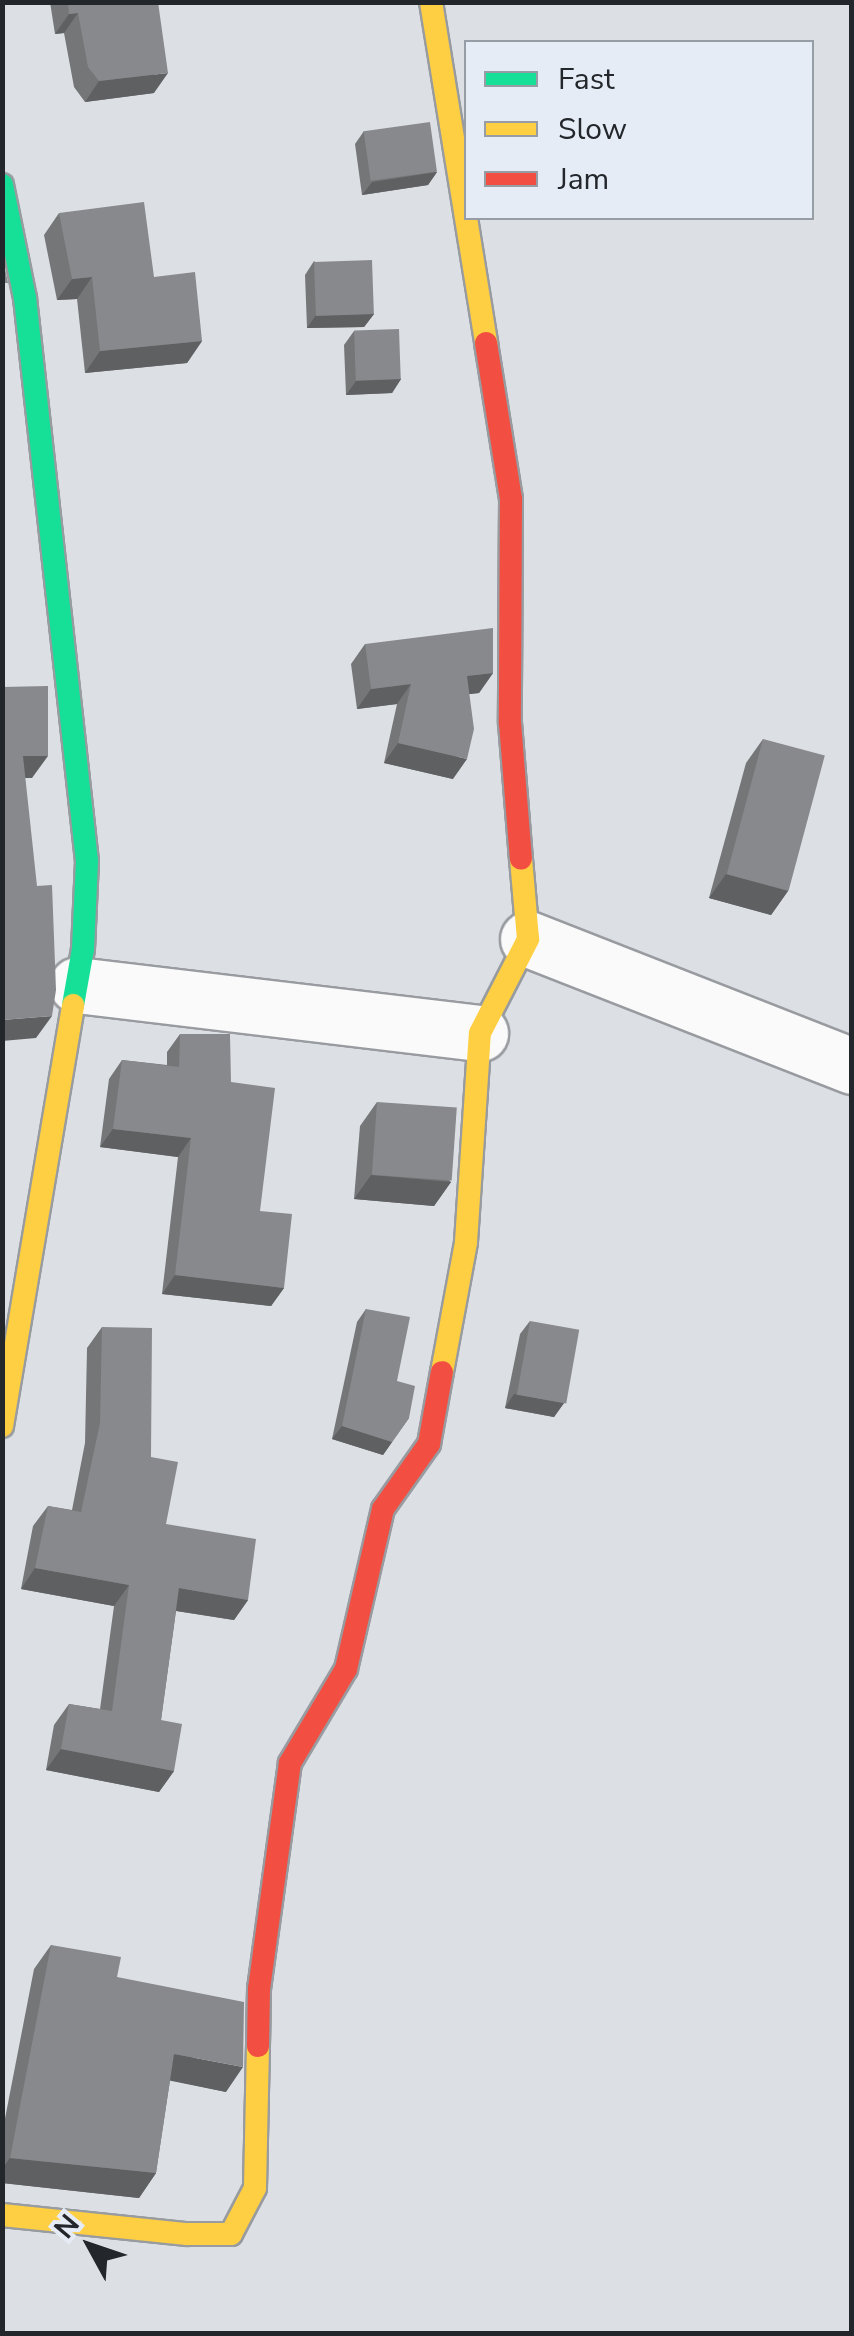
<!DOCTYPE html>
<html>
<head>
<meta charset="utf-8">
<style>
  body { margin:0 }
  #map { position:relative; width:854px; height:2336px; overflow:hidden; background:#dce0e5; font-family:"Nunito Sans",sans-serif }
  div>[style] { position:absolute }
  .roads { filter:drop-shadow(2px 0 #989b9f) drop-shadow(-2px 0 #989b9f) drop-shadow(0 2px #989b9f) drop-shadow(0 -2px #989b9f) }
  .street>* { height:55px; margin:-27.5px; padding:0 27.5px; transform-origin:27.5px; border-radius:27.5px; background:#fafafb }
  .fast>* { height:22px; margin:-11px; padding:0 11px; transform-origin:11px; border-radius:11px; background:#16e098 }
  .slow>* { height:22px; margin:-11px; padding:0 11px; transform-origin:11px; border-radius:11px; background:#ffcf43 }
  .jam>* { height:22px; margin:-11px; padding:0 11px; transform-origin:11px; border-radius:11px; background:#f24e42 }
  .wall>* { inset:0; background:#757678 }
  .shaded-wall>* { inset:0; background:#5f6062 }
  .building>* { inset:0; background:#88898c; transform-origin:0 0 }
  span { translate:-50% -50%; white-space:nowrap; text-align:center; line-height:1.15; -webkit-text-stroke:10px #e5ecf6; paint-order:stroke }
  .frame { position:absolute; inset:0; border:5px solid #23262a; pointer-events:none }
  .legend { position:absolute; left:464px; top:40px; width:350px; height:180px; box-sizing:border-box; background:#e5ecf6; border:2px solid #979da4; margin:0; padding:12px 18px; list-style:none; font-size:30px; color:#23262a }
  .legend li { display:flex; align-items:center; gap:20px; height:50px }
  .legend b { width:50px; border:2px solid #979da4 }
  .north { position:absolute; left:40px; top:2196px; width:100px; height:100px; -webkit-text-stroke:8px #e5ecf6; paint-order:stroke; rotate:310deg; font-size:28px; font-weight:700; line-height:40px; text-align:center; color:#23262a }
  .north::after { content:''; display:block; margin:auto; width:35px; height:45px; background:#23262a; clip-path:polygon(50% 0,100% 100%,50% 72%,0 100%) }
</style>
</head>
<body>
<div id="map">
  <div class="roads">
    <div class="street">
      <div style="left:528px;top:939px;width:348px;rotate:21.4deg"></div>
      <div style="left:77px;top:985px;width:406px;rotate:6.8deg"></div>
    </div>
    <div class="fast">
      <div style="left:2px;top:185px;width:115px;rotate:78.5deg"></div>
      <div style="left:25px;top:298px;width:566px;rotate:83.72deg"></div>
      <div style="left:87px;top:861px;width:88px;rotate:92.6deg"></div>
      <div style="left:83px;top:949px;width:57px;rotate:100.1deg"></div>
    </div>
    <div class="slow">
      <div style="left:431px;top:2px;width:345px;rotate:80.8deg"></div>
      <div style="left:442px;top:1372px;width:132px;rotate:-79.5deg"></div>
      <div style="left:466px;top:1242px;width:209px;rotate:-86.2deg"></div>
      <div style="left:480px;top:1033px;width:106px;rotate:-62.9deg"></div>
      <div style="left:528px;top:939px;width:80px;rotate:-95deg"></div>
      <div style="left:2px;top:1426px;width:427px;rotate:-80.4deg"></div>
      <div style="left:2px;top:2215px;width:186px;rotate:5.9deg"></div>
      <div style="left:187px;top:2234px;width:44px"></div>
      <div style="left:231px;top:2234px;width:52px;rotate:-62.4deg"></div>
      <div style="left:255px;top:2188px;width:142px;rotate:-88.8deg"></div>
    </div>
    <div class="jam">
      <div style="left:486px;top:343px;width:158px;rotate:80.9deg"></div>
      <div style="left:511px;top:499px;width:224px;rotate:90.3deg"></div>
      <div style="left:510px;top:723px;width:136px;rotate:85.4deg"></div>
      <div style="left:258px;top:2046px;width:57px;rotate:-89deg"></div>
      <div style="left:259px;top:1989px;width:228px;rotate:-82.2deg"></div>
      <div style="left:290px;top:1763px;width:109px;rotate:-59.2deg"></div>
      <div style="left:346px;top:1669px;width:164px;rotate:-77deg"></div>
      <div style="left:383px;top:1509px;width:80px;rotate:-54.7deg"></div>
      <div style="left:429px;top:1444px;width:73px;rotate:-79.8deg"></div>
    </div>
  </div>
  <div class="wall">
    <div style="clip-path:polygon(50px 2px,158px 2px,154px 93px,85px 102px,74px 87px,64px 33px,55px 34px)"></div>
    <div style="clip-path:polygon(364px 131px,437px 172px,428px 185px,362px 195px,355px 144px)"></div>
    <div style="clip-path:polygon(59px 213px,154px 277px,202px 341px,187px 363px,85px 373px,77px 299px,57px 300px,44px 235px)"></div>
    <div style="clip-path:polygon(314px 261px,374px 314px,364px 327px,307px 328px,305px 275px)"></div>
    <div style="clip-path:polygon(354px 331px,401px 379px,392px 393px,346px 395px,344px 345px)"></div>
    <div style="clip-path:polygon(365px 644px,493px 673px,479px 693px,469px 694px,453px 779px,384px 763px,397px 704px,357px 709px,351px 664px)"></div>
    <div style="clip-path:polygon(763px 739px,788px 891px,771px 915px,709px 898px,746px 763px)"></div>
    <div style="clip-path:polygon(180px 1034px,231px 1082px,260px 1211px,284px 1288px,271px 1306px,162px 1294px,178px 1157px,100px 1147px,109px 1079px,122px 1060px,167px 1065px,167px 1052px)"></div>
    <div style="clip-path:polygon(377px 1102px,451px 1182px,434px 1206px,354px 1199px,360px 1126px)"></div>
    <div style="clip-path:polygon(366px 1309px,397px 1381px,409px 1418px,383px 1455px,332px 1439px,357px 1322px)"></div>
    <div style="clip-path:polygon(530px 1321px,564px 1403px,554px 1417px,505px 1408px,520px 1334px)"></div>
    <div style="clip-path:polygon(102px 1327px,151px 1457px,166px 1524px,248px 1600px,234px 1620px,176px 1611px,161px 1720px,174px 1771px,159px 1792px,46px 1770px,54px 1725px,69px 1704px,100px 1709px,114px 1606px,21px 1589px,33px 1526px,48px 1506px,72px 1510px,85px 1443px,87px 1348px)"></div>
    <div style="clip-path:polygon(51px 1945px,117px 1977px,226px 2092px,170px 2080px,156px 2173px,139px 2198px,2px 2183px,2px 2134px,34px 1969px)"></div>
  </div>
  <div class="shaded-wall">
    <div style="clip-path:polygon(78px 13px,64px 33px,55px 34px,69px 14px)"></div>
    <div style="clip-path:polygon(168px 73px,154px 93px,85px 102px,99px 81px)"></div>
    <div style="clip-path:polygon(437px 172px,428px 185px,362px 195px,372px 182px)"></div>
    <div style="clip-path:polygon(92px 277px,77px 299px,57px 300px,72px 279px)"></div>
    <div style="clip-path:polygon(374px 314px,364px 327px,307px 328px,316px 315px)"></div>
    <div style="clip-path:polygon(202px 341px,187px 363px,85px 373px,100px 351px)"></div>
    <div style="clip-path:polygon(401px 379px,392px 393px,346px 395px,356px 381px)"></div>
    <div style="clip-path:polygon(493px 673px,479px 693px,453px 696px,467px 676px)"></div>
    <div style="clip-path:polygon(411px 684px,397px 704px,357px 709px,371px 689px)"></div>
    <div style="clip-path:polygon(398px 743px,467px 759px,453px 779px,384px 763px)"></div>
    <div style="clip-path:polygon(23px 756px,48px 756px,32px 778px,7px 778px)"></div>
    <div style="clip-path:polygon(726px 874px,788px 891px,771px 915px,709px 898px)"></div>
    <div style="clip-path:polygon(52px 1016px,36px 1038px,2px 1041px,2px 1020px)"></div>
    <div style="clip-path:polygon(113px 1129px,191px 1138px,178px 1157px,100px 1147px)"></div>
    <div style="clip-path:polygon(371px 1175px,451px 1182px,434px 1206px,354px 1199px)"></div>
    <div style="clip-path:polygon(175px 1275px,284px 1288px,271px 1306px,162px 1294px)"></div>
    <div style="clip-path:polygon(514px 1394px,564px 1403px,554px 1417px,505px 1408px)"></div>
    <div style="clip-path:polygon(342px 1426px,392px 1442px,383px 1455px,332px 1439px)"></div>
    <div style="clip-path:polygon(35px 1568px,129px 1585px,114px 1606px,21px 1589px)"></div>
    <div style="clip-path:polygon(179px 1588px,248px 1600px,234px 1620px,164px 1609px)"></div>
    <div style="clip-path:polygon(61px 1749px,174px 1771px,159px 1792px,46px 1770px)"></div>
    <div style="clip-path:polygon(174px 2054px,243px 2067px,226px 2092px,157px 2078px)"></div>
    <div style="clip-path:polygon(10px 2158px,156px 2173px,139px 2198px,2px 2183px,2px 2169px)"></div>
  </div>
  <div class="building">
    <div style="clip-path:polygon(68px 2px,158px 2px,168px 73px,99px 81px,88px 67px,78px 13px,69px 14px)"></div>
    <div style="left:430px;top:122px;width:50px;height:67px;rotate:82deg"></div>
    <div style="clip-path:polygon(144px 202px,154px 277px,195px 272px,202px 341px,100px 351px,92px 277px,72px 279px,59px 213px)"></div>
    <div style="clip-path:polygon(2px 255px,8px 283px,2px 283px)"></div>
    <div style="left:372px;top:260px;width:54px;height:58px;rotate:88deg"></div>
    <div style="left:399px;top:329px;width:50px;height:45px;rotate:88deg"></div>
    <div style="clip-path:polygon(493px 628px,493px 673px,467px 676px,474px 729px,467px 759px,398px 743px,411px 684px,371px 689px,365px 644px)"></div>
    <div style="clip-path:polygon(48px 686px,48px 756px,23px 756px,37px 886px,52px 885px,56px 990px,52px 1016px,2px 1020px,2px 687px)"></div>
    <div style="left:763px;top:739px;width:64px;height:140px;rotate:15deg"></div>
    <div style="clip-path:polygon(180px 1034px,230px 1034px,231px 1082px,275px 1088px,260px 1211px,292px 1214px,284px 1288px,175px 1275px,191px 1138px,113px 1129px,122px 1060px,179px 1067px)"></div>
    <div style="left:377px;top:1102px;width:80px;height:73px;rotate:4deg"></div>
    <div style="clip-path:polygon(2px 1221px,4px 1299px,2px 1299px)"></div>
    <div style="clip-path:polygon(366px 1309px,410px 1317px,397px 1381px,415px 1386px,409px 1418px,392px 1442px,342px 1426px)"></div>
    <div style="left:530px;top:1321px;width:50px;height:75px;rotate:10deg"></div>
    <div style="clip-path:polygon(102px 1327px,152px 1328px,151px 1457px,178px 1462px,166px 1524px,256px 1539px,248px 1600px,179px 1588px,161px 1720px,182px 1724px,174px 1771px,61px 1749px,69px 1704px,112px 1711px,129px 1585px,35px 1568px,48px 1506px,81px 1512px,100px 1423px)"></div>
    <div style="clip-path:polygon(51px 1945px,121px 1957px,117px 1977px,244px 2002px,243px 2067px,174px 2054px,156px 2173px,10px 2158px)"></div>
  </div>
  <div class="frame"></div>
  <ul class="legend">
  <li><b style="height:12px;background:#16e098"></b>Fast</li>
  <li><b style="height:12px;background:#ffcf43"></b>Slow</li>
  <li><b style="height:12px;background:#f24e42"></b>Jam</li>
  </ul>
  <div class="north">N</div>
</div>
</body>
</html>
